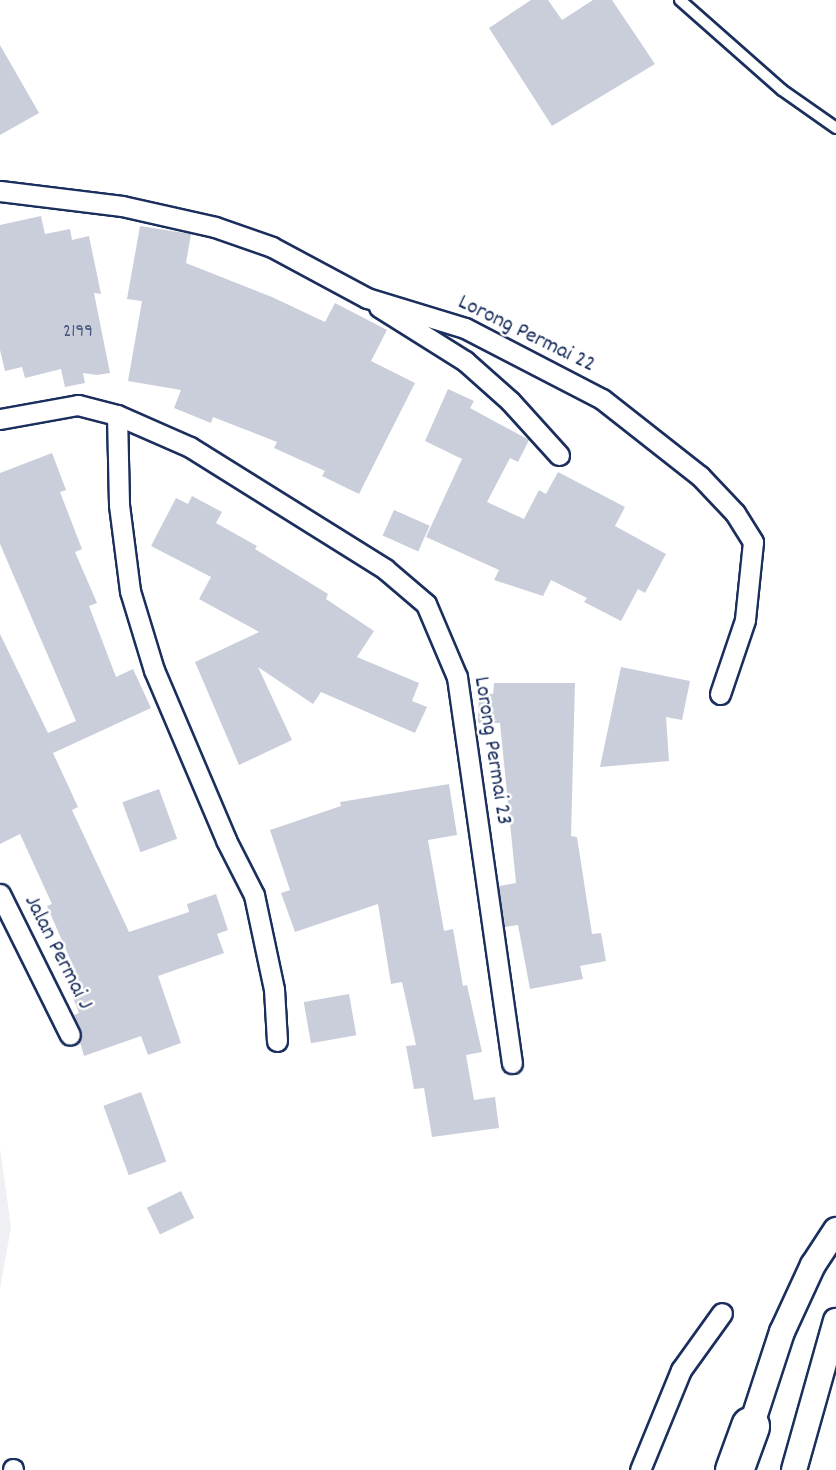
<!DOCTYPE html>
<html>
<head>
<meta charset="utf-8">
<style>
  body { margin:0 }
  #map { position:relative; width:836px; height:1470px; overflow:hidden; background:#fff; font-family:Dekko,sans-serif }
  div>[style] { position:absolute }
  .built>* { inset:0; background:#eff0f4 }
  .building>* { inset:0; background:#caceda; transform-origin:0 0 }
  .roads { filter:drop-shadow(2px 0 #1b2f5e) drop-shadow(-2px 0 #1b2f5e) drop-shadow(0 2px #1b2f5e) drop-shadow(0 -2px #1b2f5e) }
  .service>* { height:10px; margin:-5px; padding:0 5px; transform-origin:5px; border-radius:5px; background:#fff }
  .minor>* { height:19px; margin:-9.5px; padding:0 9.5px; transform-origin:9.5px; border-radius:9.5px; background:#fff }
  .tertiary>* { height:24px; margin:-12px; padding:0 12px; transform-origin:12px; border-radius:12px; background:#fff }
  .motorway>* { height:37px; margin:-18.5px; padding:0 18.5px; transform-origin:18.5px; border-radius:18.5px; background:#fff }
  span { translate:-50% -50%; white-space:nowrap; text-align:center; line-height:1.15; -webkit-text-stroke:5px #fff; paint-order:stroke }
  .number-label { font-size:19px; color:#47577d }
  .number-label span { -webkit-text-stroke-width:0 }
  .street-label { font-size:23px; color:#1b2f5e }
</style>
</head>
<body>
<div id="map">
  <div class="built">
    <div style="clip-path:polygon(0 1148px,11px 1227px,0 1289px)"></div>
  </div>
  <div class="building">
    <div style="clip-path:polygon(531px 0,548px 0,562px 20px,593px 0,612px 0,655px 64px,552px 126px,489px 28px)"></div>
    <div style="clip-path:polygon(0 45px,39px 113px,0 135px)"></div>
    <div style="clip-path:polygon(41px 216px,45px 234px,70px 229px,72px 240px,89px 236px,101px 294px,94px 293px,110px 373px,97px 375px,83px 373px,85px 383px,65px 387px,61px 369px,25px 378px,22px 367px,5px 371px,0 350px,0 225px)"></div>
    <div style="clip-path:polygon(140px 226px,191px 234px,186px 263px,272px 297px,325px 322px,335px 303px,387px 330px,371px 361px,415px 383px,359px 494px,322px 476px,325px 471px,274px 448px,277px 442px,213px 417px,211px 423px,174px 408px,181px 390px,128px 381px,142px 301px,127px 299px)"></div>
    <div style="clip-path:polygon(448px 389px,474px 401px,470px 408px,529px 440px,518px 462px,510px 458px,487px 502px,524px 519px,539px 490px,546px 494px,558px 472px,625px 507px,615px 526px,666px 554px,645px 593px,638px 589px,621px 621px,584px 602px,587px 598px,551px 580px,543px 596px,494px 580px,499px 570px,426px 537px,462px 459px,425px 441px)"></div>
    <div style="clip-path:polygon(52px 453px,66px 490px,60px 492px,82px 549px,75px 552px,97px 603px,89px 606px,116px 677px,133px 669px,151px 708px,53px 753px,78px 807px,72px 810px,129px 932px,189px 912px,187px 904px,216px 894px,228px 930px,217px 934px,224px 953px,158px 976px,181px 1043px,148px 1055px,141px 1036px,84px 1056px,80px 1042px,81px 1030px,74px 1015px,79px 1013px,66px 979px,77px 975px,47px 906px,52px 904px,20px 834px,0 844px,0 634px,48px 733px,76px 721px,0 544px,0 473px)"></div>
    <div style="clip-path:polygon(192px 496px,222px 512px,216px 523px,257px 546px,255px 549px,328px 594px,326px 599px,374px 631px,357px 657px,419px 683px,412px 701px,427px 707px,415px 733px,321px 692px,313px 704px,258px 667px,292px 740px,239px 765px,195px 662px,259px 632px,199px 599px,211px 577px,151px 546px,176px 498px,188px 504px)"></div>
    <div style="left:394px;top:510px;width:39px;height:28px;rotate:24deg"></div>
    <div style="clip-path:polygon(621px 667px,690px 681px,682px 720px,666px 717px,669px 761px,600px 767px)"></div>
    <div style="clip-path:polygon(494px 683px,575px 683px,571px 836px,577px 837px,592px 934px,601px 933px,606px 961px,580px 966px,583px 979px,530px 989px,518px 925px,505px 927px,499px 886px,516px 883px,500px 723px,478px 723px,479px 693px,493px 694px)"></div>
    <div style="clip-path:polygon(449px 784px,457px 835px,428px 840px,444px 931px,453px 929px,463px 986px,467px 985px,482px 1052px,466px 1055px,474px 1100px,495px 1097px,499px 1128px,432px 1137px,424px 1088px,414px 1089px,406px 1046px,416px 1045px,402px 982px,391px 984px,378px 904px,295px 932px,281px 893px,290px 890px,270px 830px,341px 806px,340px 802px)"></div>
    <div style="left:159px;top:789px;width:53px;height:39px;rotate:70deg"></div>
    <div style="left:349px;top:994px;width:42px;height:46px;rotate:80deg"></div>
    <div style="left:141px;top:1092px;width:74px;height:40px;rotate:70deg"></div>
    <div style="left:181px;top:1191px;width:30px;height:38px;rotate:64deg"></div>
  </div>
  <div class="roads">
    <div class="service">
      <div style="left:680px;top:0;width:136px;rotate:41.4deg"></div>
      <div style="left:782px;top:90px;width:66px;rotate:35.1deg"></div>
    </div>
    <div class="minor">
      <div style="left:0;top:191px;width:123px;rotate:7deg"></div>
      <div style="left:122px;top:206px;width:95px;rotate:12.7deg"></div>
      <div style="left:215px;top:227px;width:60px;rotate:19.3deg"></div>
      <div style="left:272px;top:247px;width:108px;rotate:28.2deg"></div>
      <div style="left:367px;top:298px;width:102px;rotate:17deg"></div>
      <div style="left:465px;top:328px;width:154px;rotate:27.4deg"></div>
      <div style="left:602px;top:399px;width:125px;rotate:38.2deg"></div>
      <div style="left:700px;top:476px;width:51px;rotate:46.6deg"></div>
      <div style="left:735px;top:513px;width:34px;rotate:58deg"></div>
      <div style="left:753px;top:542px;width:78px;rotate:95.9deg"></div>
      <div style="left:745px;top:620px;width:78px;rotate:108.7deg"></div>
      <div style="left:379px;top:307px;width:102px;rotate:32.1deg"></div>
      <div style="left:465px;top:361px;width:60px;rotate:41.6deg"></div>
      <div style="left:510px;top:401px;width:73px;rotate:47.8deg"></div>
      <div style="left:117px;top:415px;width:90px;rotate:88.7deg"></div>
      <div style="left:119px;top:505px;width:87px;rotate:82.7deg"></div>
      <div style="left:130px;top:591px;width:83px;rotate:73.1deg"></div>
      <div style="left:154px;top:670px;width:185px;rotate:67deg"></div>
      <div style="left:226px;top:840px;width:62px;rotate:63deg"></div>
      <div style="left:254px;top:895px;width:96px;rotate:78deg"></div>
      <div style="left:274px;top:989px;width:52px;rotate:86.7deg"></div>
      <div style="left:0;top:419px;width:79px;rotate:-10.2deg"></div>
      <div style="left:78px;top:405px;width:40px;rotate:14.4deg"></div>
      <div style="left:117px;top:415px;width:80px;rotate:23.7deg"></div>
      <div style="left:190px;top:447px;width:230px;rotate:32deg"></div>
      <div style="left:385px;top:569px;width:54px;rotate:40.5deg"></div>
      <div style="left:426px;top:604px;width:79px;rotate:67deg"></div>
      <div style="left:457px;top:677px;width:390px;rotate:81.9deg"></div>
      <div style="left:0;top:894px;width:157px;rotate:63.6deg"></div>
      <div style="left:13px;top:1470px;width:1px;rotate:-90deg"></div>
      <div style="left:640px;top:1470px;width:108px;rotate:-67.7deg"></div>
      <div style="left:681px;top:1370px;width:70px;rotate:-54.3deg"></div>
    </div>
    <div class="tertiary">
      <div style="left:747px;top:1439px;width:113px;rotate:-71.9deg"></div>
      <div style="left:782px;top:1332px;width:74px;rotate:-65.2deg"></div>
      <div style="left:813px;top:1265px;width:42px;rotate:-56.7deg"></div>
      <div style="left:794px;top:1470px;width:155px;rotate:-74.3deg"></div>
    </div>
    <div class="motorway">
      <div style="left:734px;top:1470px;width:47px;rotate:-70deg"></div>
    </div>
  </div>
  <div class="number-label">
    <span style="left:78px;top:333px">2199</span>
  </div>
  <div class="street-label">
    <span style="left:526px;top:335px;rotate:26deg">Lorong Permai 22</span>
    <span style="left:491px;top:751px;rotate:81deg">Lorong Permai 23</span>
    <span style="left:57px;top:953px;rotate:63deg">Jalan Permai J</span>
  </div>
</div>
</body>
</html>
